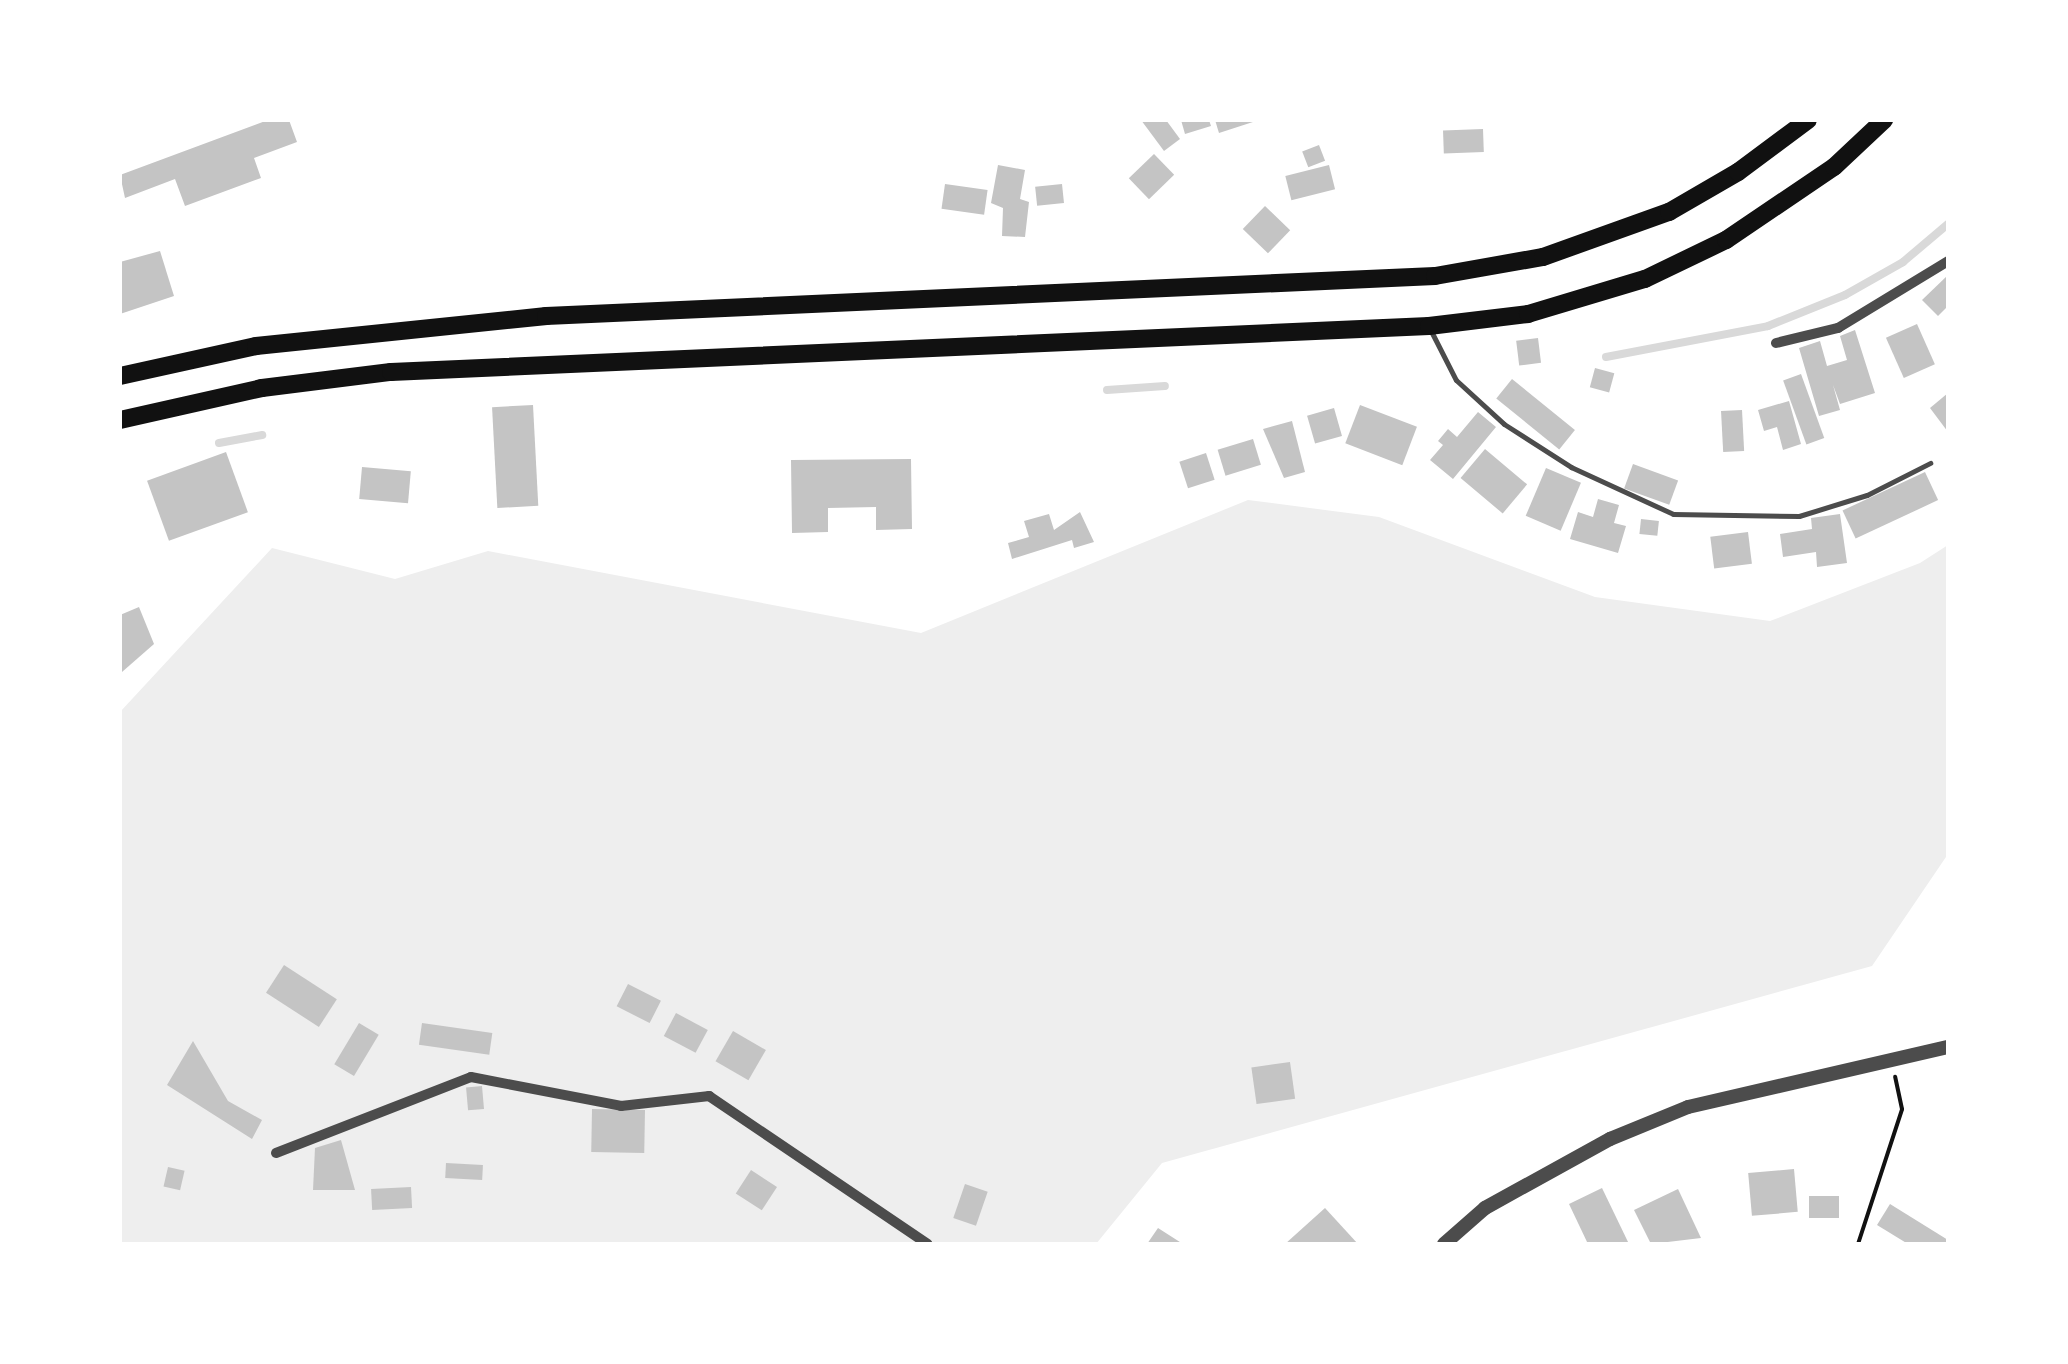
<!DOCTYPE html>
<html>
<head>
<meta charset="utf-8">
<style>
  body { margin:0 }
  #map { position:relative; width:2068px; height:1364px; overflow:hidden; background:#fff; font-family:Commissioner,sans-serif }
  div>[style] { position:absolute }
  .green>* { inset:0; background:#eee }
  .stream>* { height:8px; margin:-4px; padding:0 4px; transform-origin:4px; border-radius:4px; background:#d9d9d9 }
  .building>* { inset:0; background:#c4c4c4; transform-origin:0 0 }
  .path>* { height:4px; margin:-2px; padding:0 2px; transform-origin:2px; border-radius:2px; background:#111 }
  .service>* { height:5px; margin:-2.5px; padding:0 2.5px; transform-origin:2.5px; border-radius:2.5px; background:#4c4c4c }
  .minor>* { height:10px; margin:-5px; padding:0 5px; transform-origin:5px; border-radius:5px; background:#4c4c4c }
  .tertiary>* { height:14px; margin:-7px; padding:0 7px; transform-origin:7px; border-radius:7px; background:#4c4c4c }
  .trunk>* { height:18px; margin:-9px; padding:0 9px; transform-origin:9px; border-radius:9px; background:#111 }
  span { translate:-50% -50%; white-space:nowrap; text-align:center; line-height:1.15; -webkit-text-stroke:10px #fff; paint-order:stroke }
  .frame { position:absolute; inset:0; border:122px solid #fff; pointer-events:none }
</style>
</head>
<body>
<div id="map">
  <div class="green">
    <div style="clip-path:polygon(1248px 500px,1379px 517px,1595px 597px,1770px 621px,1920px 563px,1948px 545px,1948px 854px,1872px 966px,1162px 1163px,1096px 1244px,120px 1244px,120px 712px,272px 548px,395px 579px,488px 551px,921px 633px)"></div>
  </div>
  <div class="stream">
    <div style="left:1606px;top:357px;width:165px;rotate:-10.8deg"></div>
    <div style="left:1768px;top:326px;width:83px;rotate:-21.9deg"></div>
    <div style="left:1845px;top:295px;width:67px;rotate:-29.6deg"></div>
    <div style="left:1903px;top:262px;width:59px;rotate:-40.2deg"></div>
    <div style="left:1107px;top:390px;width:58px;rotate:-3.9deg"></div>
    <div style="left:219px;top:443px;width:44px;rotate:-10.5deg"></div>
  </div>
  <div class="building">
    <div style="clip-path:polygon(268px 120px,289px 120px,297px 142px,254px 158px,261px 178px,185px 206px,175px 179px,125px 198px,120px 175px)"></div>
    <div style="clip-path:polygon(1141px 120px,1166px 120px,1180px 139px,1164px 151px)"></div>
    <div style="clip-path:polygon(1181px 120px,1209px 120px,1211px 126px,1185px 134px)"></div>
    <div style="clip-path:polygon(1215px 120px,1256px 120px,1256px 121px,1219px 133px)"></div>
    <div style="left:1483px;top:129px;width:23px;height:40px;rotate:88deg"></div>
    <div style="left:1319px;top:145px;width:17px;height:18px;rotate:69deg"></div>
    <div style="left:1154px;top:154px;width:29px;height:35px;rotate:46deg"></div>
    <div style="clip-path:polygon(998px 165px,1025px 170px,1020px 199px,1029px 202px,1025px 237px,1002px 236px,1003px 208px,991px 203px)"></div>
    <div style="left:1329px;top:165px;width:25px;height:45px;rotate:76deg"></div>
    <div style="left:945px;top:184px;width:43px;height:25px;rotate:8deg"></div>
    <div style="left:1062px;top:184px;width:19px;height:27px;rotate:84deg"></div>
    <div style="left:1265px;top:206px;width:35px;height:32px;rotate:44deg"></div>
    <div style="clip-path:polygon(160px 251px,174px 296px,120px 314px,120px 262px)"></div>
    <div style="clip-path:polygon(1948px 275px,1948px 306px,1938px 316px,1922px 300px)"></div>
    <div style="left:1917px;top:324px;width:44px;height:34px;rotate:66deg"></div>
    <div style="clip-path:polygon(1855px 330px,1875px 393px,1840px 404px,1833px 385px,1840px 410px,1819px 416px,1799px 348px,1820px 341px,1827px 366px,1847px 360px,1840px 336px)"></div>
    <div style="left:1538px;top:338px;width:25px;height:22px;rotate:83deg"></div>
    <div style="left:1595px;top:368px;width:20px;height:20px;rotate:15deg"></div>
    <div style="left:1801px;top:374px;width:68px;height:19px;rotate:70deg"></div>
    <div style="left:1512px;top:379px;width:81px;height:25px;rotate:39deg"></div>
    <div style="clip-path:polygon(1948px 393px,1948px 432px,1930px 408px)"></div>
    <div style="clip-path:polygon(1789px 401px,1801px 444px,1783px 450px,1777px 427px,1764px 431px,1758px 410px)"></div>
    <div style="left:533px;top:405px;width:101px;height:41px;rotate:87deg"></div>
    <div style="left:1360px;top:405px;width:61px;height:41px;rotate:21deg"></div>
    <div style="left:1334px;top:408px;width:29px;height:28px;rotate:74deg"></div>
    <div style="left:1742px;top:410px;width:41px;height:21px;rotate:87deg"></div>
    <div style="clip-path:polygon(1478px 412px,1496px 427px,1453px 479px,1430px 460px,1443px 445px,1438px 441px,1448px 429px,1457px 437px)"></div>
    <div style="clip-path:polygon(1292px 421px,1305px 472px,1284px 478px,1263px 429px)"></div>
    <div style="left:1253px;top:439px;width:27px;height:37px;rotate:73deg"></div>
    <div style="left:1485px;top:449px;width:55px;height:38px;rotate:40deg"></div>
    <div style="left:226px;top:452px;width:64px;height:84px;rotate:70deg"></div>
    <div style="left:1206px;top:453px;width:28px;height:28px;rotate:72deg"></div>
    <div style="clip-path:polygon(911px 459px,912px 529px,876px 530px,876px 507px,828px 508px,828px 532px,792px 533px,791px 460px)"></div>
    <div style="left:1633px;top:464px;width:48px;height:26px;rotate:20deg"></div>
    <div style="left:362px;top:467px;width:49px;height:32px;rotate:5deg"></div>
    <div style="left:1546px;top:468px;width:38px;height:52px;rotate:23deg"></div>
    <div style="left:1925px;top:472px;width:31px;height:91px;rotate:65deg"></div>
    <div style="clip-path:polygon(1598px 499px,1619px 505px,1614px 523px,1626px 526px,1618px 553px,1570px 539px,1578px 512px,1593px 517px)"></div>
    <div style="clip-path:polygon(1080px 512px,1094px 542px,1074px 548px,1072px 540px,1012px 559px,1008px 543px,1029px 537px,1024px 521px,1049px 514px,1054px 530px)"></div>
    <div style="clip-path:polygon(1840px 514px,1847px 563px,1817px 567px,1816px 552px,1783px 557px,1780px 534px,1812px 529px,1811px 518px)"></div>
    <div style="left:1641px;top:519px;width:18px;height:15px;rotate:6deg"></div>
    <div style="left:1748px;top:532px;width:32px;height:38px;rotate:83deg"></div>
    <div style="clip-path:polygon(139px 607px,154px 644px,122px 672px,120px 615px)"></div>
    <div style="left:284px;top:965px;width:63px;height:33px;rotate:33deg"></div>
    <div style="left:628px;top:984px;width:37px;height:25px;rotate:27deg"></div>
    <div style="left:676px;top:1013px;width:36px;height:26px;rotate:28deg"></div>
    <div style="left:359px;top:1023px;width:23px;height:48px;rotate:31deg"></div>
    <div style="left:422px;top:1023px;width:71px;height:22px;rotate:8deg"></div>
    <div style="left:733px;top:1031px;width:38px;height:35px;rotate:30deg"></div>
    <div style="clip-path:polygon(193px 1041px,228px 1101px,262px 1120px,252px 1139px,167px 1085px)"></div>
    <div style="left:1290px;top:1062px;width:37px;height:39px;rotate:82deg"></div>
    <div style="left:482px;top:1086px;width:23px;height:16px;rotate:85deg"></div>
    <div style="left:592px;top:1109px;width:53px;height:43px;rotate:1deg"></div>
    <div style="clip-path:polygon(341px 1140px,355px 1190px,313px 1190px,315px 1148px)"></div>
    <div style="left:446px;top:1163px;width:37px;height:15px;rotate:3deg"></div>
    <div style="left:168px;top:1167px;width:17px;height:20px;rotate:13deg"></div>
    <div style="left:1794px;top:1169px;width:43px;height:46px;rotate:85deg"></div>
    <div style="left:751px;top:1170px;width:31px;height:28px;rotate:33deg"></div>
    <div style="left:965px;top:1184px;width:24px;height:36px;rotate:19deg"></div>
    <div style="left:411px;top:1187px;width:21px;height:40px;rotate:87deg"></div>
    <div style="clip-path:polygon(1602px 1188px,1629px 1244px,1588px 1244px,1569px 1204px)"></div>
    <div style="clip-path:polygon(1678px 1189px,1701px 1238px,1651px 1244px,1634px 1210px)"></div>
    <div style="left:1809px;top:1196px;width:30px;height:22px"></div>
    <div style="clip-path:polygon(1890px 1204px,1948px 1240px,1948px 1244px,1908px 1244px,1877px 1225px)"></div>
    <div style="clip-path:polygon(1325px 1208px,1358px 1244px,1285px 1244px)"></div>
    <div style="clip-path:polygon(1158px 1228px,1183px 1244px,1147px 1244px)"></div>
  </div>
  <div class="path">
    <div style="left:1858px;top:1244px;width:142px;rotate:-71.9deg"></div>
    <div style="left:1902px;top:1109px;width:33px;rotate:-102deg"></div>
  </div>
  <div class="service">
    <div style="left:1430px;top:329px;width:57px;rotate:63deg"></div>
    <div style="left:1456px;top:380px;width:65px;rotate:42.5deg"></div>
    <div style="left:1504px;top:424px;width:80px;rotate:32.7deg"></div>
    <div style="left:1571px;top:467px;width:112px;rotate:24.7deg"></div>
    <div style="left:1673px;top:514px;width:126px;rotate:0.9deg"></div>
    <div style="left:1799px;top:516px;width:71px;rotate:-17.2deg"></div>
    <div style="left:1867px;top:495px;width:71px;rotate:-26.9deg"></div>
    <div style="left:1767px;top:1244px;width:34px"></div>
  </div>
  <div class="minor">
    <div style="left:1776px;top:343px;width:64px;rotate:-13.6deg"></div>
    <div style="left:1838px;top:328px;width:129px;rotate:-31.3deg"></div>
    <div style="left:276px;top:1153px;width:209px;rotate:-21.3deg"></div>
    <div style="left:471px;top:1077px;width:153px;rotate:10.9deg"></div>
    <div style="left:621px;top:1106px;width:89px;rotate:-6.5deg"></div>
    <div style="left:709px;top:1096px;width:264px;rotate:34.1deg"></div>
  </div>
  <div class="tertiary">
    <div style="left:1444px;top:1244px;width:55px;rotate:-41.3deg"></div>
    <div style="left:1485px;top:1208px;width:143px;rotate:-28.9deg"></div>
    <div style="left:1610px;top:1139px;width:84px;rotate:-22.3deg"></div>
    <div style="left:1688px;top:1107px;width:267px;rotate:-13deg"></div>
  </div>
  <div class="trunk">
    <div style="left:120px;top:376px;width:139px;rotate:-12.4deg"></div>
    <div style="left:256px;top:346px;width:292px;rotate:-5.9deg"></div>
    <div style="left:546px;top:316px;width:890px;rotate:-2.58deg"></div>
    <div style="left:1435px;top:276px;width:110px;rotate:-10deg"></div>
    <div style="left:1543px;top:257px;width:134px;rotate:-19.7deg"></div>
    <div style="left:1669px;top:212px;width:80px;rotate:-30.1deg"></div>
    <div style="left:1738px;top:172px;width:87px;rotate:-36.6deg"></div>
    <div style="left:120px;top:420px;width:146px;rotate:-12.7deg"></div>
    <div style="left:262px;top:388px;width:130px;rotate:-7.1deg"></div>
    <div style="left:391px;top:372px;width:1039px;rotate:-2.54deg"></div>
    <div style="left:1429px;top:326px;width:100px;rotate:-6.9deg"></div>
    <div style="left:1528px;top:314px;width:122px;rotate:-16.7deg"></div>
    <div style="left:1645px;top:279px;width:90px;rotate:-25.7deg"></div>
    <div style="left:1726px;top:240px;width:130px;rotate:-34.1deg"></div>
    <div style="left:1834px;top:167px;width:69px;rotate:-43.2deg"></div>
  </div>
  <div class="frame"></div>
</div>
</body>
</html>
